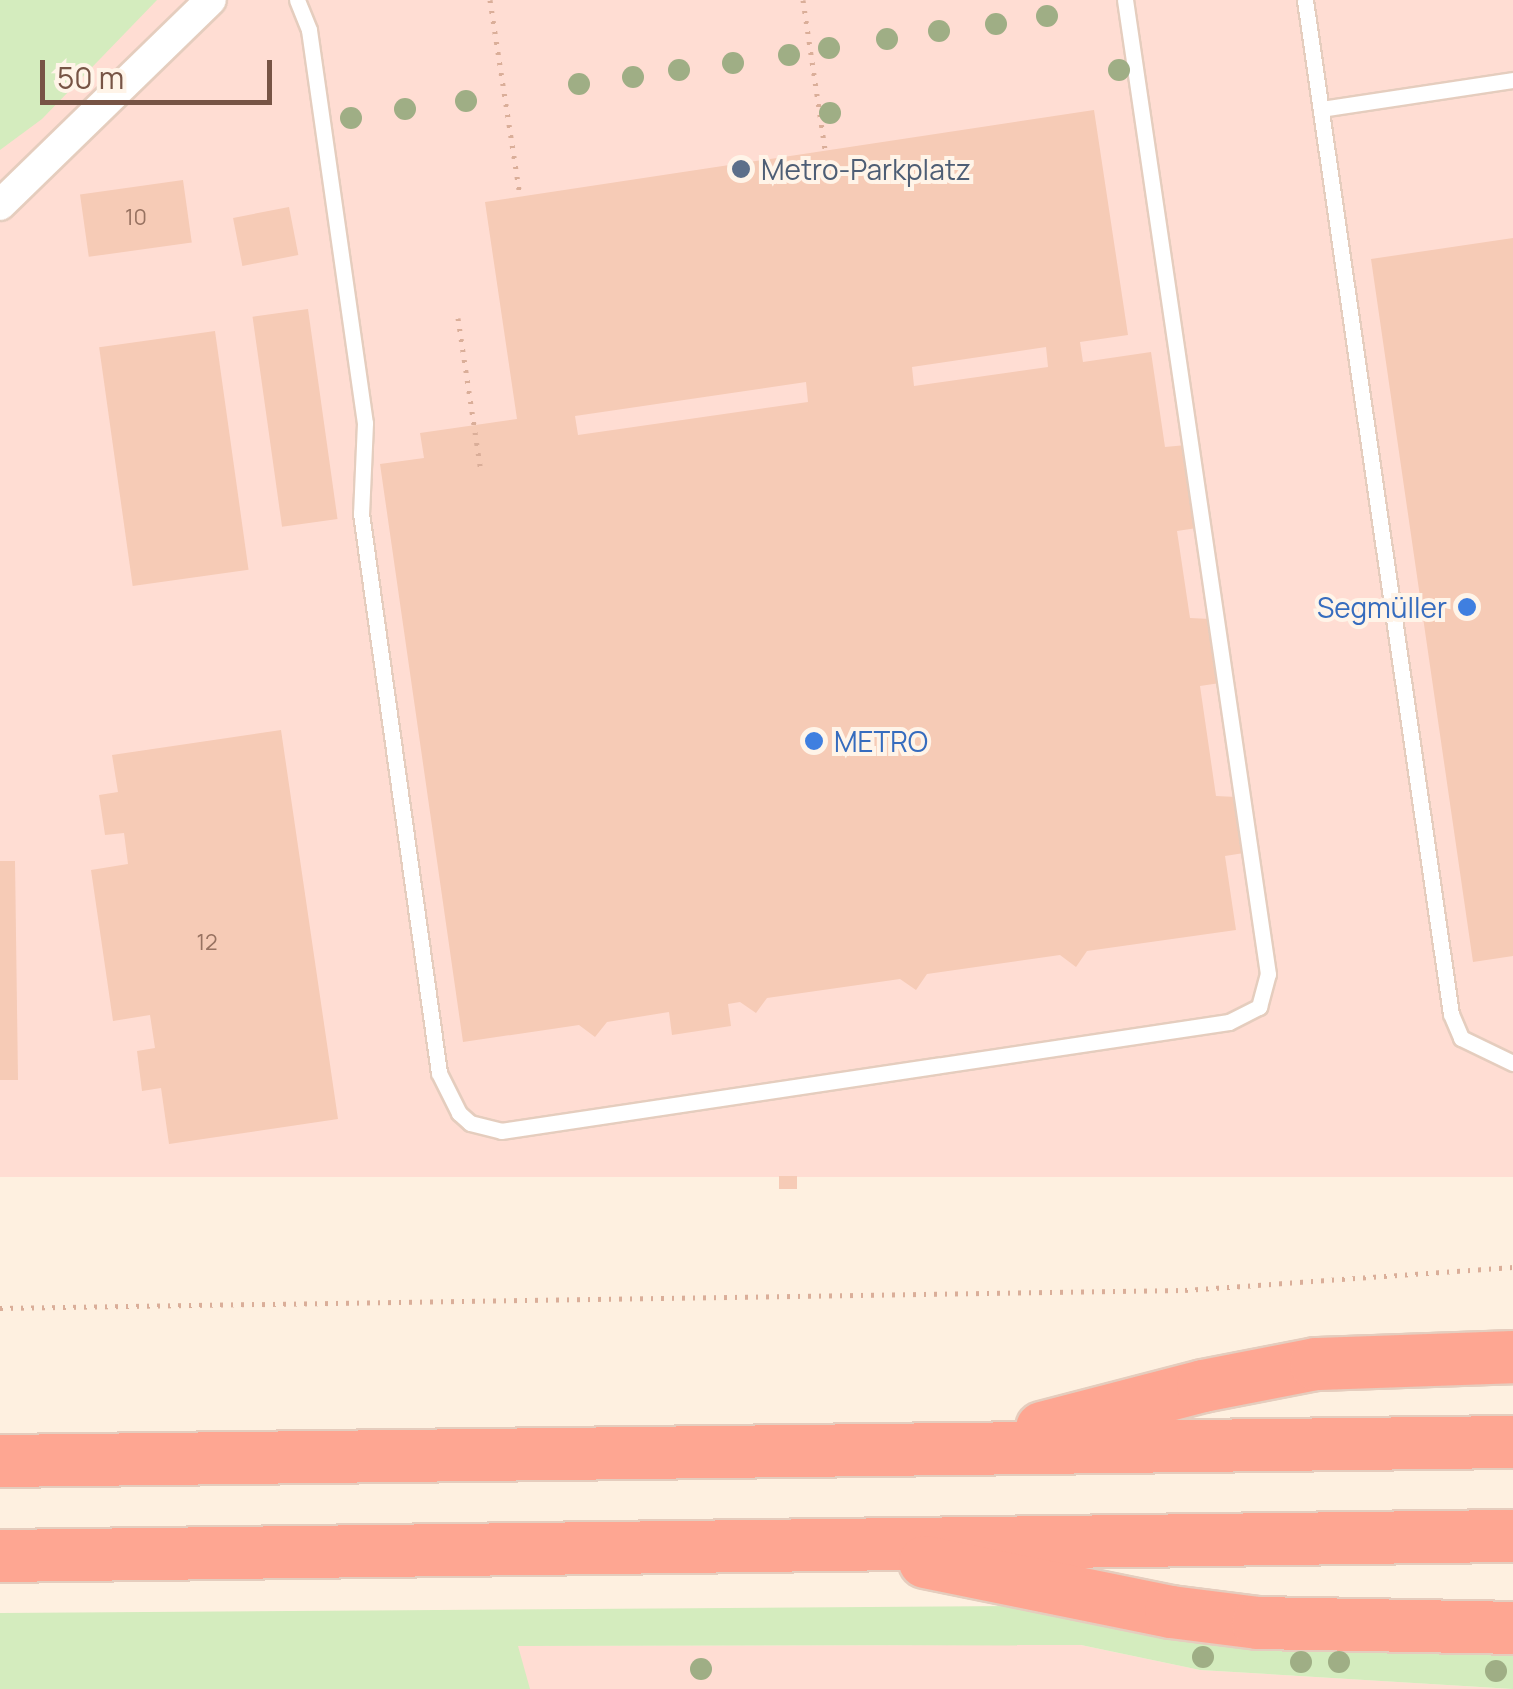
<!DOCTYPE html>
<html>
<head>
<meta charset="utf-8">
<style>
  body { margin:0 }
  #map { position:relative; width:1513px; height:1689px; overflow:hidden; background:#fef0e0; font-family:Manrope,sans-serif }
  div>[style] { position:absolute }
  .commercial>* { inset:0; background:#ffddd3; transform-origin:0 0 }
  .green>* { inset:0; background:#d4ecbe }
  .building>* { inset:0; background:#f6cbb6; transform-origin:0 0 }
  .path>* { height:5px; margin-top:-2.5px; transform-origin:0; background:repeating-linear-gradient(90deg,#daae99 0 2.5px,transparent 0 10.5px) }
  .roads { filter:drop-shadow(2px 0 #e5cdbe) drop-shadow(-2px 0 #e5cdbe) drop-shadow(0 2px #e5cdbe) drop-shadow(0 -2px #e5cdbe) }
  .service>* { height:15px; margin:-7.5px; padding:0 7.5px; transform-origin:7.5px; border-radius:7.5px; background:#fff }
  .minor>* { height:30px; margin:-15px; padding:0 15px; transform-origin:15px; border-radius:15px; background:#fff }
  .motorway>* { height:52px; margin:-26px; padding:0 26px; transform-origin:26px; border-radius:26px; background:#fea692 }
  .trees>* { width:22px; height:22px; margin:-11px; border-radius:50%; background:#9fae85 }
  .dots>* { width:28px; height:28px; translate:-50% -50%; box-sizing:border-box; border:5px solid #fff4e8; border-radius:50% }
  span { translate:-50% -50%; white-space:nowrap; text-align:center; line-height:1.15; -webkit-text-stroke:8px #fff4e8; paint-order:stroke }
  .number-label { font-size:22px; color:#977261 }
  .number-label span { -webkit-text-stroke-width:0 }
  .service-label { font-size:28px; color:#4e5e75 }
  .left { translate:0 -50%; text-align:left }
  .shop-label { font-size:28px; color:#366cbe }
  .right { translate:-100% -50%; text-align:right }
  .scale { position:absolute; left:40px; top:60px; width:232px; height:45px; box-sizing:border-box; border:5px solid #775445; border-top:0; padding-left:12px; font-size:30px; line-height:35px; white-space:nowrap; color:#775445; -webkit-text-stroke:8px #fff4e8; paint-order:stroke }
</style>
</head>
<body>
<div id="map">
  <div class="commercial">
    <div style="left:0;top:0;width:1513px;height:1177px"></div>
    <div style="clip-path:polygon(1081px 1645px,1200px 1670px,1513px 1689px,0 1689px,0 1666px,518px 1646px)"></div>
  </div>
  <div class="green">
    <div style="clip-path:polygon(0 0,157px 0,42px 119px,0 150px)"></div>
    <div style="clip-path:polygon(1012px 1606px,1513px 1652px,1513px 1689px,1200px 1670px,1081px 1645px,518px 1646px,530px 1689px,0 1689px,0 1613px)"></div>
  </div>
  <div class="building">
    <div style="clip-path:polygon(evenodd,1094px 110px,1128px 335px,1080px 342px,1083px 362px,1151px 352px,1165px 447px,1197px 444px,1197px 528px,1177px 531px,1190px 618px,1210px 619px,1220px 683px,1200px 686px,1216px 796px,1236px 797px,1244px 853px,1225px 856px,1236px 930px,1087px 951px,1076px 967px,1060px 955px,927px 974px,916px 990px,900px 979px,767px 998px,756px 1013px,740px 1002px,728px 1004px,731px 1026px,672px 1035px,669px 1012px,607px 1022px,595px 1037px,579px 1025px,463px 1042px,380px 464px,424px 458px,420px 433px,517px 419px,485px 202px,1094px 110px,1046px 347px,1048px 367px,914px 386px,912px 367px,1046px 347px,1094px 110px,806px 382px,808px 402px,578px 435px,575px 416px,806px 382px)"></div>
    <div style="left:183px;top:180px;width:63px;height:104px;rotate:82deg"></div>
    <div style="left:289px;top:207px;width:49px;height:57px;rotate:79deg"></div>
    <div style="clip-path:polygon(1513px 238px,1513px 956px,1473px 962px,1371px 259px)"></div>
    <div style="left:308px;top:309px;width:212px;height:56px;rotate:82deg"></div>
    <div style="left:215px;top:331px;width:241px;height:117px;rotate:82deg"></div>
    <div style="clip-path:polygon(281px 730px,338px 1119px,169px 1144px,161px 1088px,142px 1091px,137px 1051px,155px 1048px,150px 1015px,113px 1021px,91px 870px,128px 864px,124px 833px,105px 835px,99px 795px,118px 792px,112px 755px)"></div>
    <div style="clip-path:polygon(0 861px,15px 861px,18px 1080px,0 1080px)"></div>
    <div style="left:797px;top:1176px;width:13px;height:18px;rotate:90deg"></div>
  </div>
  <div class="path">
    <div style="left:490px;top:0;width:199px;rotate:81.3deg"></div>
    <div style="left:803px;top:0;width:151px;rotate:81.6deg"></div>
    <div style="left:458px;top:318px;width:150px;rotate:81.5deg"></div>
    <div style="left:0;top:1308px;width:1185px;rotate:-0.87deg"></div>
    <div style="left:1185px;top:1290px;width:329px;rotate:-4deg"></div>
  </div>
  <div class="roads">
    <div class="service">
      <div style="left:297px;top:0;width:32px;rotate:68deg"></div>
      <div style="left:309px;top:30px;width:397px;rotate:81.9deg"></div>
      <div style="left:365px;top:423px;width:90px;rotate:92.5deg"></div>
      <div style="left:361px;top:513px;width:565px;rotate:82.07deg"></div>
      <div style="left:439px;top:1073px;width:45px;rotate:63.4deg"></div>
      <div style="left:459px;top:1113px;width:15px;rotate:42deg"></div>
      <div style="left:470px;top:1123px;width:32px;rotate:14deg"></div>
      <div style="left:501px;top:1131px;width:736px;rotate:-8.52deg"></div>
      <div style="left:1229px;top:1022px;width:34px;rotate:-27deg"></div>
      <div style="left:1259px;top:1007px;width:34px;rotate:-75deg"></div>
      <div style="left:1268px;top:974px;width:984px;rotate:-98.35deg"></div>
      <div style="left:1305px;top:0;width:1024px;rotate:81.81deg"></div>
      <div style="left:1451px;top:1014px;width:26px;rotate:67deg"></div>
      <div style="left:1461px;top:1038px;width:58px;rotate:25.7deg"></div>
      <div style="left:1321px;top:109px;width:194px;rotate:-8.6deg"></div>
    </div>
    <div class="minor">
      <div style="left:0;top:205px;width:294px;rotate:-44.2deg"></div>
    </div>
    <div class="motorway">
      <div style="left:1042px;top:1428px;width:166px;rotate:-14.6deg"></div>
      <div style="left:1203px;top:1386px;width:115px;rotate:-11deg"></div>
      <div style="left:1316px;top:1364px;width:197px;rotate:-2deg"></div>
      <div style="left:0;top:1461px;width:1513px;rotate:-0.72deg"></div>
      <div style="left:0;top:1556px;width:1513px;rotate:-0.76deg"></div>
      <div style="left:925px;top:1562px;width:251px;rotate:11.5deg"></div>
      <div style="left:1171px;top:1612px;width:88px;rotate:7.2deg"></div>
      <div style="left:1258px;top:1623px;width:255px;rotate:1.1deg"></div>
    </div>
  </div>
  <div class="trees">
    <div style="left:1047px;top:16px"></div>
    <div style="left:996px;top:24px"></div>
    <div style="left:939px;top:31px"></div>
    <div style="left:887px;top:39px"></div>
    <div style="left:829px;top:48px"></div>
    <div style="left:789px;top:55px"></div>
    <div style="left:733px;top:63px"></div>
    <div style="left:679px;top:70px"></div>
    <div style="left:1119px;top:70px"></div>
    <div style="left:633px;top:77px"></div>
    <div style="left:579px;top:84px"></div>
    <div style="left:466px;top:101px"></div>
    <div style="left:405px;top:109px"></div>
    <div style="left:830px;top:113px"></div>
    <div style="left:351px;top:118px"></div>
    <div style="left:1203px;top:1657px"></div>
    <div style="left:1301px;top:1662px"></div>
    <div style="left:1339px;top:1662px"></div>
    <div style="left:701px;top:1669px"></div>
    <div style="left:1496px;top:1671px"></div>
  </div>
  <div class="dots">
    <div style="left:741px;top:169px;background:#5c6f8a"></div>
    <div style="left:1467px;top:607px;background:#3f7fe0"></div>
    <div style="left:814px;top:741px;background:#3f7fe0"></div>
  </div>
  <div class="number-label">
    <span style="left:136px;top:218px">10</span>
    <span style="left:207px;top:943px">12</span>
  </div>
  <div class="service-label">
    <span class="left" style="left:761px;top:169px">Metro-Parkplatz</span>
  </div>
  <div class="shop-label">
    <span class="right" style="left:1447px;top:607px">Segmüller</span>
    <span class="left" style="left:834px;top:741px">METRO</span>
  </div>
  <div class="scale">50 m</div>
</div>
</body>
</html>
